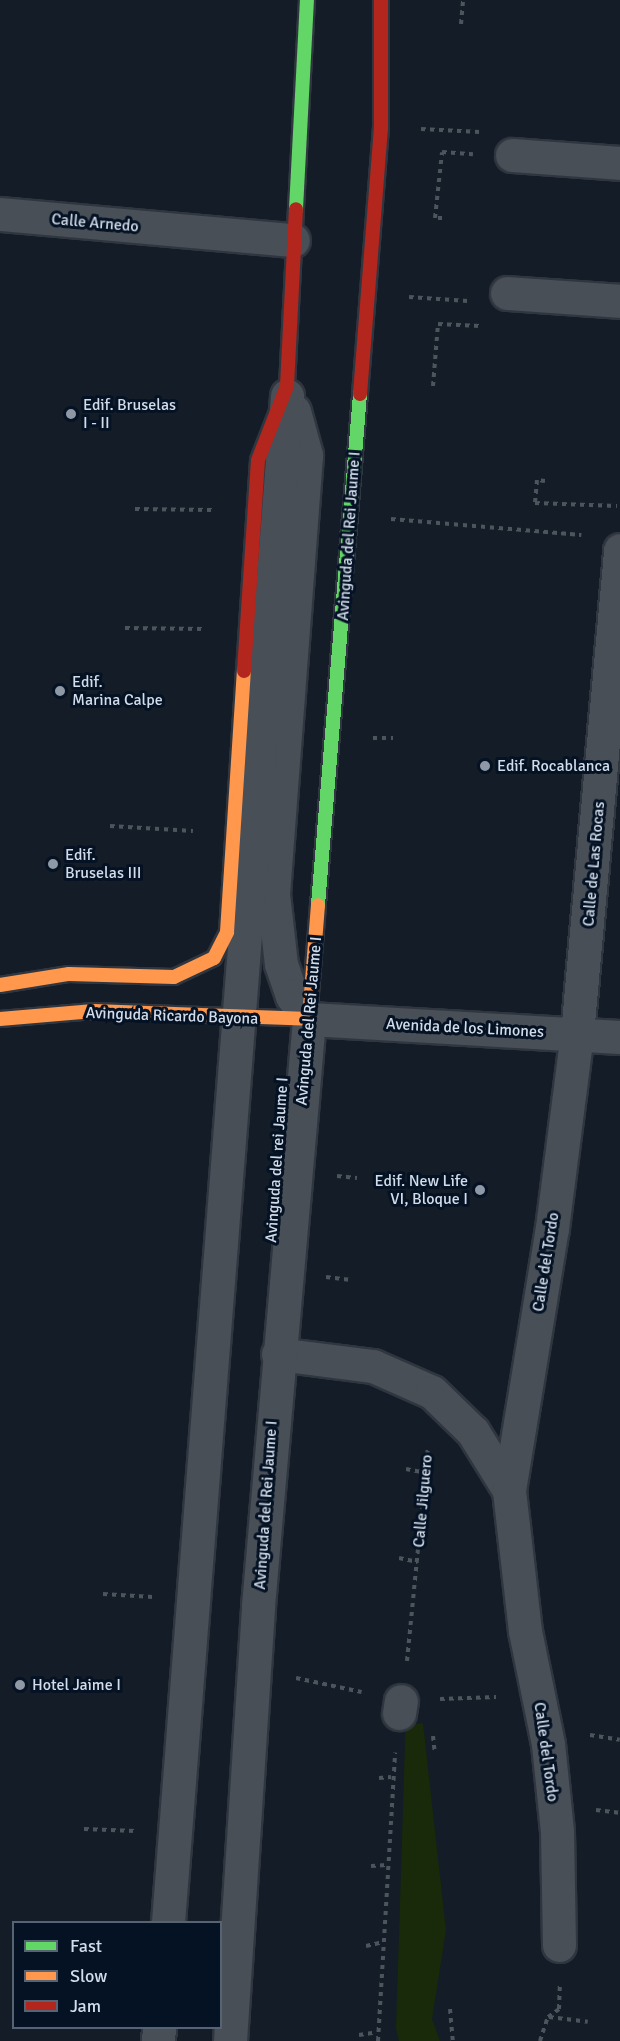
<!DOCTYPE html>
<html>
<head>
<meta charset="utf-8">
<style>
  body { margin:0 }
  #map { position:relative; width:620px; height:2041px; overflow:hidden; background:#131c27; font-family:Signika,sans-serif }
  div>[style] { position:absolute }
  .green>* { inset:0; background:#182a0a }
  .path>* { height:4px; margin-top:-2px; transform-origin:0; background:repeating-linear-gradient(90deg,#4e545c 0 4.5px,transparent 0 9px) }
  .roads { filter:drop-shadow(2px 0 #30363f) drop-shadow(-2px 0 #30363f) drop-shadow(0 2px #30363f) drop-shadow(0 -2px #30363f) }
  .street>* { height:33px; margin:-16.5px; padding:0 16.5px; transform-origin:16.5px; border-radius:16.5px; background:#494f57 }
  .fast>* { height:14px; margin:-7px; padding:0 7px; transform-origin:7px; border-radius:7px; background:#63d668 }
  .slow>* { height:14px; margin:-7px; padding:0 7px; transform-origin:7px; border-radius:7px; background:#ff974d }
  .jam>* { height:14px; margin:-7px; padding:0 7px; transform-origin:7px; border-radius:7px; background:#b3261e }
  .dots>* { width:16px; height:16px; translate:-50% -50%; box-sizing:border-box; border:3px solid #041224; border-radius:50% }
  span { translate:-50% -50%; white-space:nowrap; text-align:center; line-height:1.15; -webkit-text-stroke:6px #041224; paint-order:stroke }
  .street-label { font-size:16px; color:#d2dcea }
  .poi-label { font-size:16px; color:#d2dcea }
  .left { translate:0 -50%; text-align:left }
  .right { translate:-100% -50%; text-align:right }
  .legend { position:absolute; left:12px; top:1921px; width:210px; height:108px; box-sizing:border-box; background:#041224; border:2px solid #566373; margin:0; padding:8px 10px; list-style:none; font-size:18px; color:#d2dcea }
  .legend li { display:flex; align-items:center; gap:12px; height:30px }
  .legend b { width:30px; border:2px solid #566373 }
</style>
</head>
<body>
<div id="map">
  <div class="green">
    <div style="clip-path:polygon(414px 1712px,415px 1724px,423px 1723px,446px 1930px,432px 2019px,440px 2041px,399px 2041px,396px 2028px,406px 1713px)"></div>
  </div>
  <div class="path">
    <div style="left:461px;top:24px;width:24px;rotate:-85deg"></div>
    <div style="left:421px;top:129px;width:59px;rotate:2.9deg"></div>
    <div style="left:442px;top:218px;width:7px;rotate:180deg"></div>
    <div style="left:435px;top:218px;width:66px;rotate:-83.9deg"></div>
    <div style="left:442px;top:152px;width:31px;rotate:4deg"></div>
    <div style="left:409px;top:297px;width:59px;rotate:3.9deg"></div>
    <div style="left:433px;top:386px;width:62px;rotate:-85.4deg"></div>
    <div style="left:438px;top:324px;width:42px;rotate:2.7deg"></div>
    <div style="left:545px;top:481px;width:8px;rotate:-173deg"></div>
    <div style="left:537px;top:480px;width:23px;rotate:95deg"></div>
    <div style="left:535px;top:503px;width:82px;rotate:2.1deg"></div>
    <div style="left:135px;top:509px;width:77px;rotate:0.7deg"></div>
    <div style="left:391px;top:519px;width:191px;rotate:4.8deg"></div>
    <div style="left:125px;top:628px;width:80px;rotate:0.7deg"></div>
    <div style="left:373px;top:738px;width:20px"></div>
    <div style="left:110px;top:826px;width:83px;rotate:3.4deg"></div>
    <div style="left:337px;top:1176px;width:20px;rotate:6deg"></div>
    <div style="left:326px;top:1277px;width:23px;rotate:7deg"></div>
    <div style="left:406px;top:1469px;width:21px;rotate:11deg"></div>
    <div style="left:399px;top:1558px;width:19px;rotate:12deg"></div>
    <div style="left:103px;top:1594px;width:50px;rotate:3.4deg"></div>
    <div style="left:407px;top:1661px;width:214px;rotate:-84.4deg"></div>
    <div style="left:296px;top:1678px;width:67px;rotate:12deg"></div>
    <div style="left:440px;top:1699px;width:56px;rotate:-2deg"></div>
    <div style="left:590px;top:1735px;width:30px;rotate:9deg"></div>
    <div style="left:433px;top:1736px;width:18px;rotate:84deg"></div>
    <div style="left:379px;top:1778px;width:12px;rotate:-5deg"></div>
    <div style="left:596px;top:1810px;width:23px;rotate:7deg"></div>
    <div style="left:84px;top:1829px;width:51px;rotate:2.2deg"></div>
    <div style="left:371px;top:1866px;width:16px;rotate:-4deg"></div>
    <div style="left:366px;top:1946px;width:18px;rotate:-13deg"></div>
    <div style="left:450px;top:2009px;width:32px;rotate:85deg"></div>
    <div style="left:549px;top:2017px;width:39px;rotate:7deg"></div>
    <div style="left:359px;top:2035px;width:18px;rotate:-9deg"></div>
    <div style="left:378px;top:2041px;width:289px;rotate:-86.6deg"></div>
    <div style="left:540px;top:2041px;width:25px;rotate:-72deg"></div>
    <div style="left:548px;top:2017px;width:14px;rotate:-36deg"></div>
    <div style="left:559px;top:2009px;width:24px;rotate:-88deg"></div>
  </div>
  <div class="roads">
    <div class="street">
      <div style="left:512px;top:155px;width:108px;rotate:4.2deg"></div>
      <div style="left:0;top:214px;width:294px;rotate:5.1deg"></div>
      <div style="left:507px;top:293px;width:113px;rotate:4deg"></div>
      <div style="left:294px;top:411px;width:46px;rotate:74.7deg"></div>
      <div style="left:306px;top:455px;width:440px;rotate:94.3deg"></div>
      <div style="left:273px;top:894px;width:70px;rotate:83.5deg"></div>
      <div style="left:281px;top:964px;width:34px;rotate:71deg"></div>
      <div style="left:292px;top:996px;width:29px;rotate:54deg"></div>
      <div style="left:309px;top:1019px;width:312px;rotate:3.3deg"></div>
      <div style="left:278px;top:1354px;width:96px;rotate:7.2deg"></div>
      <div style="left:373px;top:1366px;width:64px;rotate:23.8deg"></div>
      <div style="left:432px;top:1392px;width:57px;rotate:44.3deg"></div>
      <div style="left:473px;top:1432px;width:68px;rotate:58.2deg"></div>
      <div style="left:399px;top:1713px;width:12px;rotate:-81deg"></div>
      <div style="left:168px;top:1922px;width:1531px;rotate:-85.54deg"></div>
      <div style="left:559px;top:1945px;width:114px;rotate:-91deg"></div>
      <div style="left:557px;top:1831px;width:87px;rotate:-95.9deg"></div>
      <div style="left:548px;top:1744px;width:115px;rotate:-101.5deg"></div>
      <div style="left:525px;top:1631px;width:142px;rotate:-96.5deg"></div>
      <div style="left:509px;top:1490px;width:266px;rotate:-80.7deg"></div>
      <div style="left:552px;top:1228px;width:196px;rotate:-82.7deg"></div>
      <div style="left:577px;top:1034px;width:486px;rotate:-84.9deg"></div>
      <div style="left:158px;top:2041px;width:13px;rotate:-86deg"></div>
      <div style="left:230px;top:2041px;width:436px;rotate:-86.3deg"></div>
      <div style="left:258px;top:1606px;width:589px;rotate:-85.03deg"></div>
    </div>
    <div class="fast">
      <div style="left:296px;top:209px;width:209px;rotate:-87deg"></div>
      <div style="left:318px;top:905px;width:513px;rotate:-85.3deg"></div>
    </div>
    <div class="slow">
      <div style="left:0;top:985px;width:70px;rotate:-9.1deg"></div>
      <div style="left:69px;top:974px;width:105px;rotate:1.6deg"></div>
      <div style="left:174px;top:977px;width:44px;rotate:-25.4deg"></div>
      <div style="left:214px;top:958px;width:29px;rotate:-63deg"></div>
      <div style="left:227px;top:932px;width:262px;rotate:-86.3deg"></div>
      <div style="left:0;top:1019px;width:94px;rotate:-4.9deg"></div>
      <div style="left:94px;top:1011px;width:215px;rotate:2.1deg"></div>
      <div style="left:309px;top:1019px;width:114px;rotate:-85.5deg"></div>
    </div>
    <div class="jam">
      <div style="left:360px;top:394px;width:267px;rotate:-85.5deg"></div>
      <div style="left:381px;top:128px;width:128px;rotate:-90deg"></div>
      <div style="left:244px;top:671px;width:211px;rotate:-86.2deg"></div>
      <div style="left:258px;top:460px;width:79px;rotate:-68.6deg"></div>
      <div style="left:287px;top:386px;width:177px;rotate:-87.1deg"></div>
    </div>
  </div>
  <div class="dots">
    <div style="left:71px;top:414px;background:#8f99a6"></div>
    <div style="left:60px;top:691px;background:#8f99a6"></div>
    <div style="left:485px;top:766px;background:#8f99a6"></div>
    <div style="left:53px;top:864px;background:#8f99a6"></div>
    <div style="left:480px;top:1190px;background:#8f99a6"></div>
    <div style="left:20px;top:1685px;background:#8f99a6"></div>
  </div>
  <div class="street-label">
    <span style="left:95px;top:223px;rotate:5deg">Calle Arnedo</span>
    <span style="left:349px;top:536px;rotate:-86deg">Avinguda del Rei Jaume I</span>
    <span style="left:594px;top:864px;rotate:-85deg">Calle de Las Rocas</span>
    <span style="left:172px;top:1016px;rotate:2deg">Avinguda Ricardo Bayona</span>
    <span style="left:309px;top:1021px;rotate:-85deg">Avinguda del Rei Jaume I</span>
    <span style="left:465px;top:1028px;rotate:3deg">Avenida de los Limones</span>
    <span style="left:277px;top:1160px;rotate:-86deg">Avinguda del rei Jaume I</span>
    <span style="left:546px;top:1262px;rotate:-81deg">Calle del Tordo</span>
    <span style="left:423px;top:1501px;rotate:-85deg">Calle Jilguero</span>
    <span style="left:266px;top:1505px;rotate:-86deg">Avinguda del Rei Jaume I</span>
    <span style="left:546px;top:1752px;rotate:82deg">Calle del Tordo</span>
  </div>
  <div class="poi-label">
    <span class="left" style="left:83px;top:414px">Edif. Bruselas<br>I - II</span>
    <span class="left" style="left:72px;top:691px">Edif.<br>Marina Calpe</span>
    <span class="left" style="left:497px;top:766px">Edif. Rocablanca</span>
    <span class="left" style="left:65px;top:864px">Edif.<br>Bruselas III</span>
    <span class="right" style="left:468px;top:1190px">Edif. New Life<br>VI, Bloque I</span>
    <span class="left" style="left:32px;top:1685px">Hotel Jaime I</span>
  </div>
  <ul class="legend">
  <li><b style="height:8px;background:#63d668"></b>Fast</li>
  <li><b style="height:8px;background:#ff974d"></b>Slow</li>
  <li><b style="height:8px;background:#b3261e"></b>Jam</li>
  </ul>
</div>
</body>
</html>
